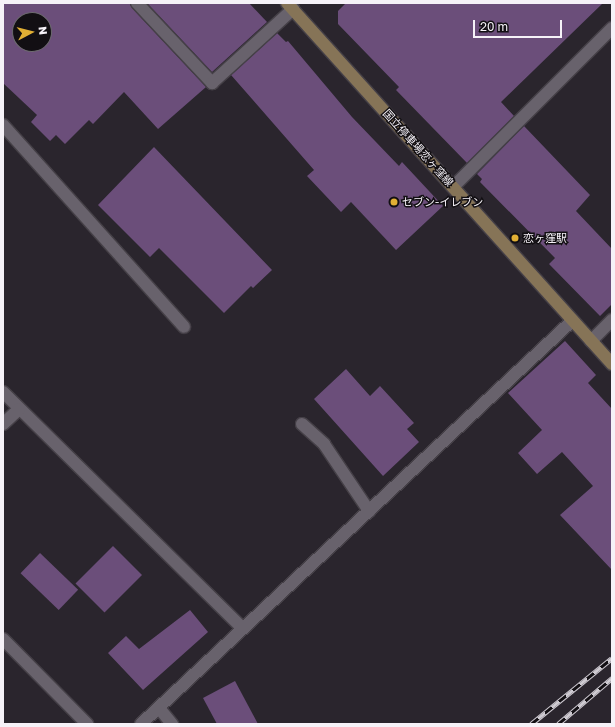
<!DOCTYPE html>
<html>
<head>
<meta charset="utf-8">
<style>
  body { margin:0 }
  #map { position:relative; width:615px; height:727px; overflow:hidden; background:#2a252d; font-family:"Golos Text","Noto Sans JP",sans-serif }
  div>[style] { position:absolute }
  .building>* { inset:0; background:#6b4e7a; transform-origin:0 0 }
  .roads { filter:drop-shadow(1px 0 #454047) drop-shadow(-1px 0 #454047) drop-shadow(0 1px #454047) drop-shadow(0 -1px #454047) }
  .lane>* { height:12px; margin:-6px; padding:0 6px; transform-origin:6px; border-radius:6px; background:#68626c }
  .street>* { height:12px; margin:-6px; padding:0 6px; transform-origin:6px; border-radius:6px; background:#68626c }
  .secondary>* { height:12px; margin:-6px; padding:0 6px; transform-origin:6px; border-radius:6px; background:#867457 }
  .rail>* { height:4.5px; margin-top:-2.25px; transform-origin:0; background:repeating-linear-gradient(90deg,#120f13 0 9px,#cfcbd2 0 18px); box-sizing:border-box; border-block:1px solid #cfcbd2 }
  .dots>* { width:11px; height:11px; translate:-50% -50%; box-sizing:border-box; border:2px solid #120f13; border-radius:50% }
  span { translate:-50% -50%; white-space:nowrap; text-align:center; line-height:1.15; -webkit-text-stroke:3px #120f13; paint-order:stroke }
  .street-label { font-size:11px; color:#f6f2f8 }
  .poi-label { font-size:11px; color:#f6f2f8 }
  .left { translate:0 -50%; text-align:left }
  .frame { position:absolute; inset:0; border:4px solid #f6f2f8; pointer-events:none }
  .north { position:absolute; left:12px; top:12px; width:40px; height:40px; box-sizing:border-box; background:#120f13; border:1px solid #6d6a6f; border-radius:50%; rotate:83deg; font-size:11px; font-weight:700; line-height:16px; text-align:center; color:#f6f2f8 }
  .north::after { content:''; display:block; margin:auto; width:14px; height:18px; background:#e1af34; clip-path:polygon(50% 0,100% 100%,50% 72%,0 100%) }
  .scale { position:absolute; left:473px; top:20px; width:89px; height:18px; box-sizing:border-box; border:2px solid #f6f2f8; border-top:0; padding-left:5px; font-size:12px; line-height:14px; white-space:nowrap; color:#f6f2f8; -webkit-text-stroke:3px #120f13; paint-order:stroke }
</style>
</head>
<body>
<div id="map">
  <div class="building">
    <div style="clip-path:polygon(evenodd,3px 3px,130px 3px,132px 8px,206px 87px,158px 129px,124px 92px,93px 124px,89px 120px,65px 144px,56px 135px,50px 141px,31px 122px,37px 115px,3px 83px,3px 3px,20px 20px,44px 20px,44px 44px,20px 44px,20px 20px)"></div>
    <div style="clip-path:polygon(147px 3px,249px 3px,267px 22px,212px 72px)"></div>
    <div style="clip-path:polygon(346px 3px,603px 3px,501px 102px,514px 116px,467px 163px,396px 90px,399px 87px,338px 24px,338px 11px)"></div>
    <div style="clip-path:polygon(277px 33px,286px 42px,288px 41px,352px 117px,399px 166px,402px 162px,443px 206px,396px 250px,351px 202px,341px 212px,307px 176px,314px 170px,231px 75px)"></div>
    <div style="clip-path:polygon(524px 126px,590px 195px,576px 211px,612px 249px,612px 304px,600px 316px,549px 264px,555px 258px,480px 182px,482px 179px,477px 174px)"></div>
    <div style="clip-path:polygon(154px 147px,272px 270px,253px 288px,251px 286px,224px 313px,159px 248px,150px 257px,98px 205px)"></div>
    <div style="clip-path:polygon(565px 341px,596px 375px,588px 383px,612px 409px,612px 570px,560px 515px,593px 486px,562px 452px,537px 474px,518px 453px,542px 430px,508px 393px)"></div>
    <div style="clip-path:polygon(346px 369px,370px 396px,380px 386px,414px 423px,407px 429px,419px 442px,383px 476px,314px 399px)"></div>
    <div style="left:113px;top:546px;width:41px;height:53px;rotate:45deg"></div>
    <div style="left:40px;top:553px;width:53px;height:28px;rotate:44deg"></div>
    <div style="clip-path:polygon(190px 610px,208px 632px,143px 690px,108px 653px,126px 636px,139px 649px)"></div>
    <div style="clip-path:polygon(235px 681px,258px 724px,217px 724px,203px 698px)"></div>
  </div>
  <div class="roads">
    <div class="lane">
      <div style="left:137px;top:3px;width:110px;rotate:46.8deg"></div>
      <div style="left:212px;top:83px;width:110px;rotate:-42.4deg"></div>
      <div style="left:302px;top:424px;width:30px;rotate:42deg"></div>
      <div style="left:324px;top:444px;width:81px;rotate:56.1deg"></div>
    </div>
    <div class="street">
      <div style="left:3px;top:125px;width:271px;rotate:48.1deg"></div>
      <div style="left:453px;top:187px;width:225px;rotate:-45deg"></div>
      <div style="left:591px;top:341px;width:30px;rotate:-45deg"></div>
      <div style="left:3px;top:392px;width:337px;rotate:44.6deg"></div>
      <div style="left:3px;top:424px;width:22px;rotate:-43deg"></div>
      <div style="left:3px;top:639px;width:120px;rotate:45.3deg"></div>
      <div style="left:159px;top:708px;width:21px;rotate:51deg"></div>
      <div style="left:141px;top:724px;width:590px;rotate:-43.08deg"></div>
    </div>
    <div class="secondary">
      <div style="left:287px;top:3px;width:486px;rotate:48deg"></div>
    </div>
  </div>
  <div class="rail">
    <div style="left:531px;top:724px;width:104px;rotate:-39.2deg"></div>
    <div style="left:558px;top:724px;width:71px;rotate:-40.4deg"></div>
  </div>
  <div class="dots">
    <div style="left:394px;top:202px;background:#e1af34"></div>
    <div style="left:515px;top:238px;background:#e1af34"></div>
  </div>
  <div class="street-label">
    <span style="left:418px;top:148px;rotate:48deg">国立停車場恋ヶ窪線</span>
  </div>
  <div class="poi-label">
    <span class="left" style="left:402px;top:202px">セブン-イレブン</span>
    <span class="left" style="left:523px;top:238px">恋ヶ窪駅</span>
  </div>
  <div class="frame"></div>
  <div class="north">N</div>
  <div class="scale">20 m</div>
</div>
</body>
</html>
